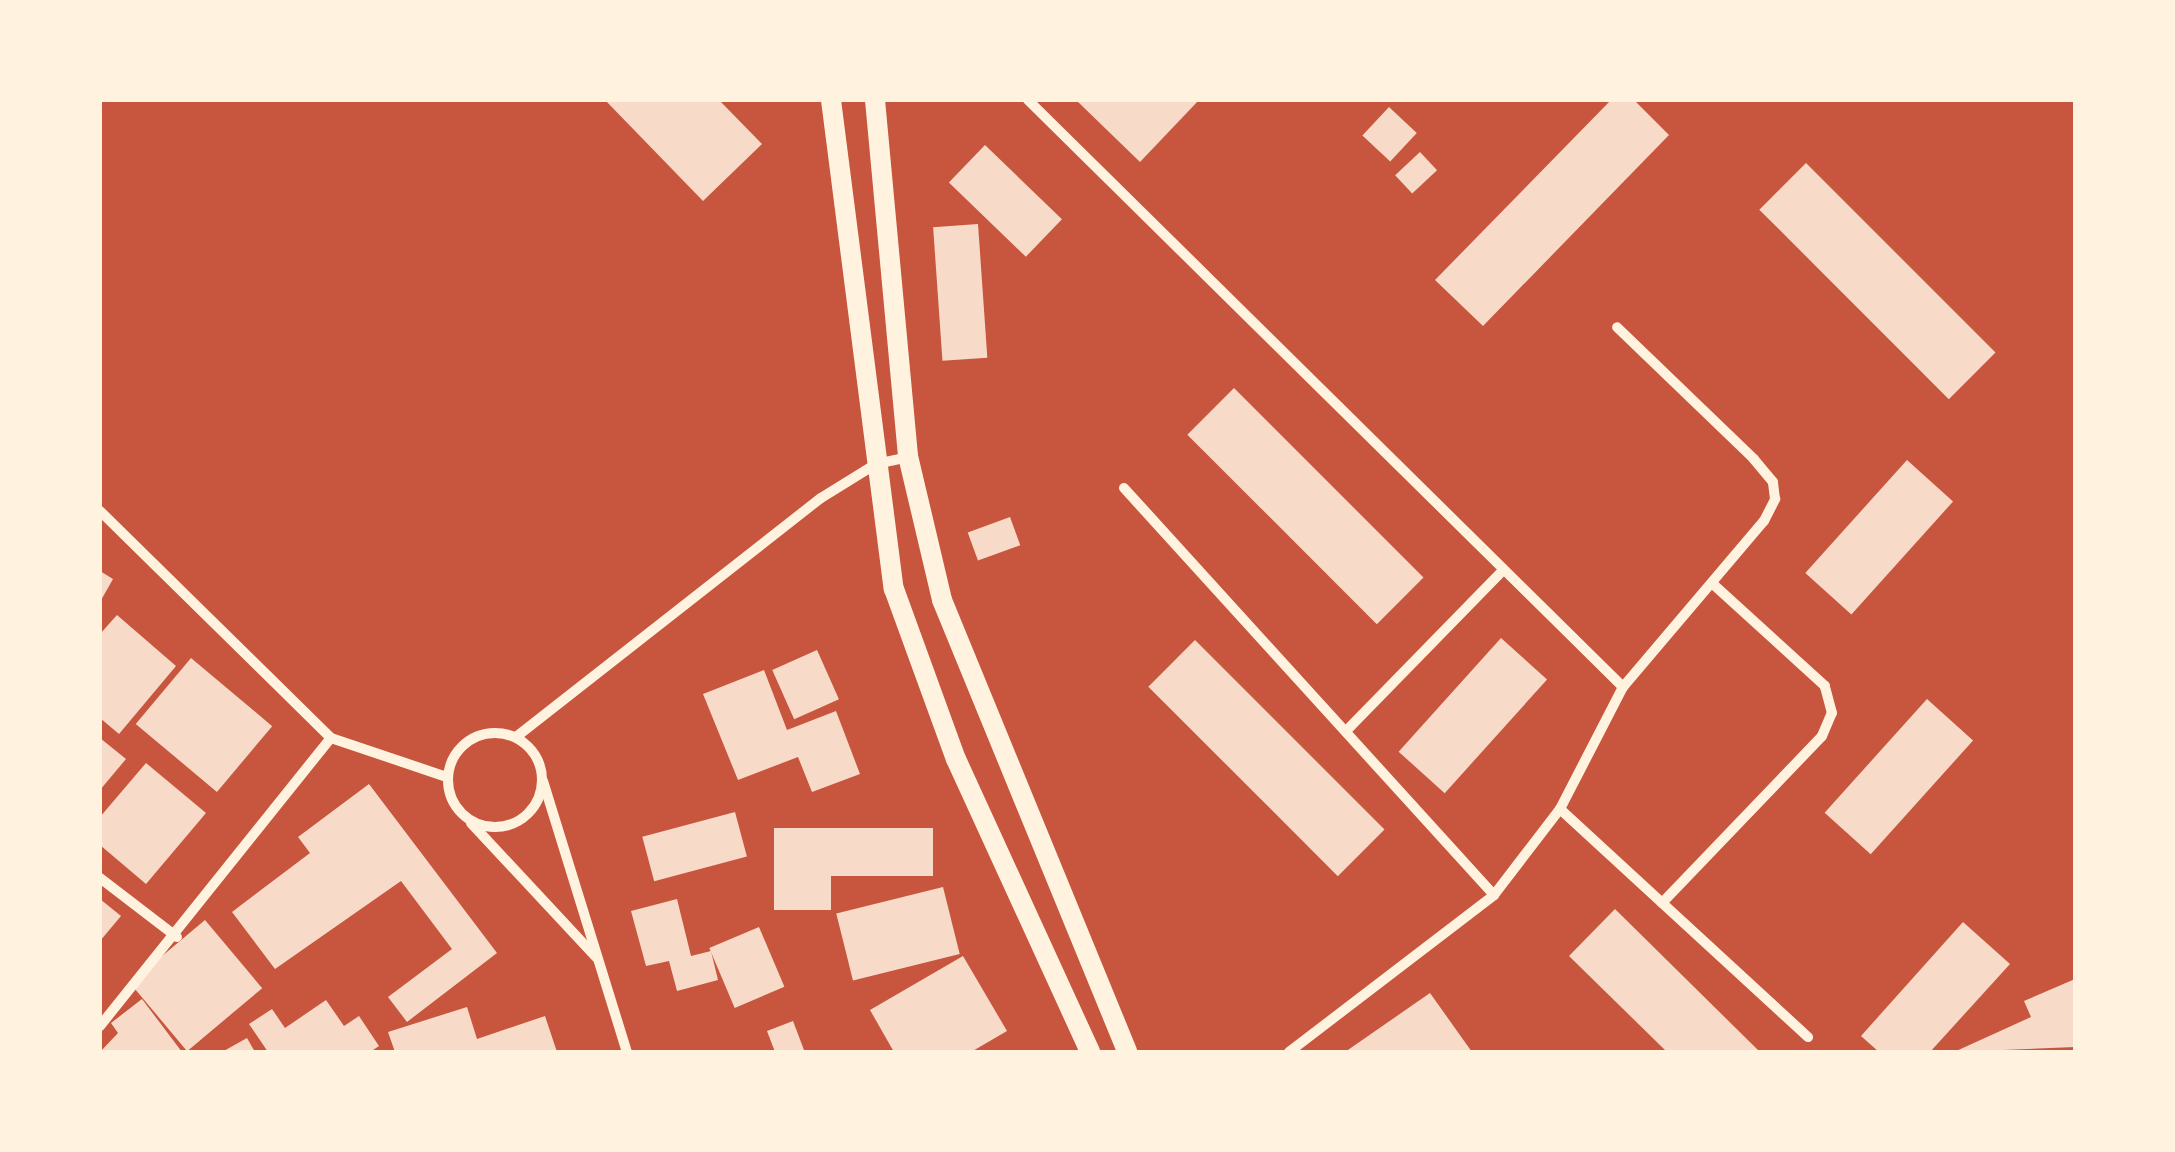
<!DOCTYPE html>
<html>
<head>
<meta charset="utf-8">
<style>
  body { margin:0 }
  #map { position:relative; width:2175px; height:1152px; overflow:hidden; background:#c8553d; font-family:"Golos Text",sans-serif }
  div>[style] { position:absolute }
  .building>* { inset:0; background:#f7dbc8; transform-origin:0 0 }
  .minor>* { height:10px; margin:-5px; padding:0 5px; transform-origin:5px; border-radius:5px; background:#fff3e0 }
  .minor>.ring { margin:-5px; padding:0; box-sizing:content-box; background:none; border:10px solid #fff3e0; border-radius:50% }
  .secondary>* { height:20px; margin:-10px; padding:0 10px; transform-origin:10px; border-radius:10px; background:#fff3e0 }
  span { translate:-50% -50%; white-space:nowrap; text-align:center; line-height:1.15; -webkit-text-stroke:10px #fff3e0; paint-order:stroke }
  .frame { position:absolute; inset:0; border:102px solid #fff3e0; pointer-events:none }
</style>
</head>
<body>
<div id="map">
  <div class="building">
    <div style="clip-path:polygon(605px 100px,719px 100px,762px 144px,703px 201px)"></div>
    <div style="clip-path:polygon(1076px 100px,1199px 100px,1140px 162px)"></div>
    <div style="clip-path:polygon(1611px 100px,1634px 100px,1669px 135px,1483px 326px,1435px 280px)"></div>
    <div style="left:1389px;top:107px;width:38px;height:39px;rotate:43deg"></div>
    <div style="left:985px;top:145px;width:107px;height:52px;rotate:44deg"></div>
    <div style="left:1420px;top:152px;width:25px;height:34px;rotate:47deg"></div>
    <div style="left:1806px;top:163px;width:268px;height:66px;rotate:45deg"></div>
    <div style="left:978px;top:224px;width:134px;height:45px;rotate:86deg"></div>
    <div style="left:1234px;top:388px;width:268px;height:66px;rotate:45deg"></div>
    <div style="left:1907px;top:460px;width:62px;height:152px;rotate:42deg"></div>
    <div style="left:1010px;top:517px;width:30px;height:45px;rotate:70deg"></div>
    <div style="clip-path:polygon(100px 571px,113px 579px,100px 602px)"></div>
    <div style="clip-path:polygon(117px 615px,176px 666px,119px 734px,100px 718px,100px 634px)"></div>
    <div style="left:1501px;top:638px;width:62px;height:153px;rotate:42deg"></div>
    <div style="left:1195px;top:640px;width:268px;height:66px;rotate:45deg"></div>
    <div style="left:817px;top:650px;width:54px;height:49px;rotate:66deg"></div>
    <div style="left:191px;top:658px;width:106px;height:86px;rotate:40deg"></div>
    <div style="clip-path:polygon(764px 670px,787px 730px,836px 711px,860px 774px,812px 792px,798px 757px,738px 780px,703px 694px)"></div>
    <div style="left:1927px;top:699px;width:62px;height:153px;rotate:42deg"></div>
    <div style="clip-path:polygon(100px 738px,126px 759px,100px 790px)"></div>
    <div style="clip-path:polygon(146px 763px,206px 813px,146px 884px,100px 845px,100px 817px)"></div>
    <div style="clip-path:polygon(369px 784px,497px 953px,407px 1022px,388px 997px,452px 949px,401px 881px,275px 969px,232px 912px,310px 853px,298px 837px)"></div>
    <div style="left:735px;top:812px;width:46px;height:96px;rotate:75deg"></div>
    <div style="clip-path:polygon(774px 828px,933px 828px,933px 876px,831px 876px,831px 910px,774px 910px)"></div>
    <div style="left:943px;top:887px;width:69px;height:110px;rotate:76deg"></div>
    <div style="clip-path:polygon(100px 899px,121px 916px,100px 941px)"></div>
    <div style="clip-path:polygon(677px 899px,691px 956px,711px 951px,718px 980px,677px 991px,669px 961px,646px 966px,631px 911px)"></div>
    <div style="clip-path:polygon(1615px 909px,1760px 1052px,1667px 1052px,1569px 956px)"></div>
    <div style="left:205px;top:920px;width:89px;height:98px;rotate:50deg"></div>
    <div style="clip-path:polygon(1963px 922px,2010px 964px,1930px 1052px,1879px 1052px,1861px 1036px)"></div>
    <div style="left:759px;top:927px;width:65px;height:54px;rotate:67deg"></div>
    <div style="clip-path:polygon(963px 956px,1007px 1031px,971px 1052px,894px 1052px,870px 1010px)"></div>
    <div style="clip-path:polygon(2075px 979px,2075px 1047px,1954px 1052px,2031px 1017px,2024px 1001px)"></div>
    <div style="clip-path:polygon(1430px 993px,1472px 1052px,1345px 1052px)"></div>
    <div style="clip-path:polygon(142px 999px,182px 1052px,100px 1052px,118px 1033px,111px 1023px)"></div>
    <div style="clip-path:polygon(326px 1000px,344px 1026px,359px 1016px,379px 1046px,370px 1052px,268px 1052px,249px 1024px,272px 1009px,285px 1028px)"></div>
    <div style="clip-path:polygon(467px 1007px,477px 1039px,545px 1016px,557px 1052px,395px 1052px,388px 1032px)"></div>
    <div style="clip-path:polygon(793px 1021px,804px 1050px,775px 1052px,767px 1031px)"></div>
    <div style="clip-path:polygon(247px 1038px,255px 1052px,222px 1052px)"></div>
  </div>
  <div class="minor">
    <div style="left:1028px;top:100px;width:836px;rotate:44.61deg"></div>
    <div style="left:1124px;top:488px;width:550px;rotate:47.73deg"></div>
    <div style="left:100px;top:511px;width:324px;rotate:44.5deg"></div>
    <div style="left:331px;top:738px;width:122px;rotate:18.6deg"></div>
    <div style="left:1349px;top:728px;width:216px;rotate:-45.7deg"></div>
    <div class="ring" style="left:448px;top:733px;width:84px;height:84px"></div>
    <div style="left:516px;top:737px;width:387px;rotate:-38.1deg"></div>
    <div style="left:821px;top:498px;width:65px;rotate:-31.7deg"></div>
    <div style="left:876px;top:464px;width:33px;rotate:-12deg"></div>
    <div style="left:543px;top:781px;width:284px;rotate:72.8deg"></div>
    <div style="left:1560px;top:809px;width:337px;rotate:42.6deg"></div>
    <div style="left:471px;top:823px;width:183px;rotate:47deg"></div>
    <div style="left:100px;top:878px;width:97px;rotate:37.5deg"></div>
    <div style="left:1662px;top:903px;width:231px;rotate:-46.2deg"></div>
    <div style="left:1822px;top:736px;width:25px;rotate:-67deg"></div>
    <div style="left:1832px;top:713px;width:28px;rotate:-105deg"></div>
    <div style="left:1825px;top:686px;width:153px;rotate:-137.7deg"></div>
    <div style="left:100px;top:1026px;width:369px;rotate:-51.3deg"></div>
    <div style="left:1289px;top:1052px;width:258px;rotate:-37.4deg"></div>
    <div style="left:1494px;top:895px;width:108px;rotate:-52.5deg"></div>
    <div style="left:1560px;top:809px;width:137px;rotate:-62.7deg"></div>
    <div style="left:1623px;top:687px;width:218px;rotate:-49.7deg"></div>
    <div style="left:1764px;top:521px;width:25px;rotate:-63deg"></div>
    <div style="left:1775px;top:499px;width:17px;rotate:-97deg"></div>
    <div style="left:1773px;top:482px;width:30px;rotate:-130deg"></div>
    <div style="left:1754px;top:459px;width:190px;rotate:-136.1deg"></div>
  </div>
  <div class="secondary">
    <div style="left:831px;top:100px;width:493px;rotate:82.7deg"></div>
    <div style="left:894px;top:589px;width:181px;rotate:70deg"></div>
    <div style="left:956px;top:759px;width:322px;rotate:65.4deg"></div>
    <div style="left:875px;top:100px;width:358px;rotate:84.7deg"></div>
    <div style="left:908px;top:456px;width:148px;rotate:76.7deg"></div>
    <div style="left:942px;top:600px;width:488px;rotate:67.7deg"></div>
  </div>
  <div class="frame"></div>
</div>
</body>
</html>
